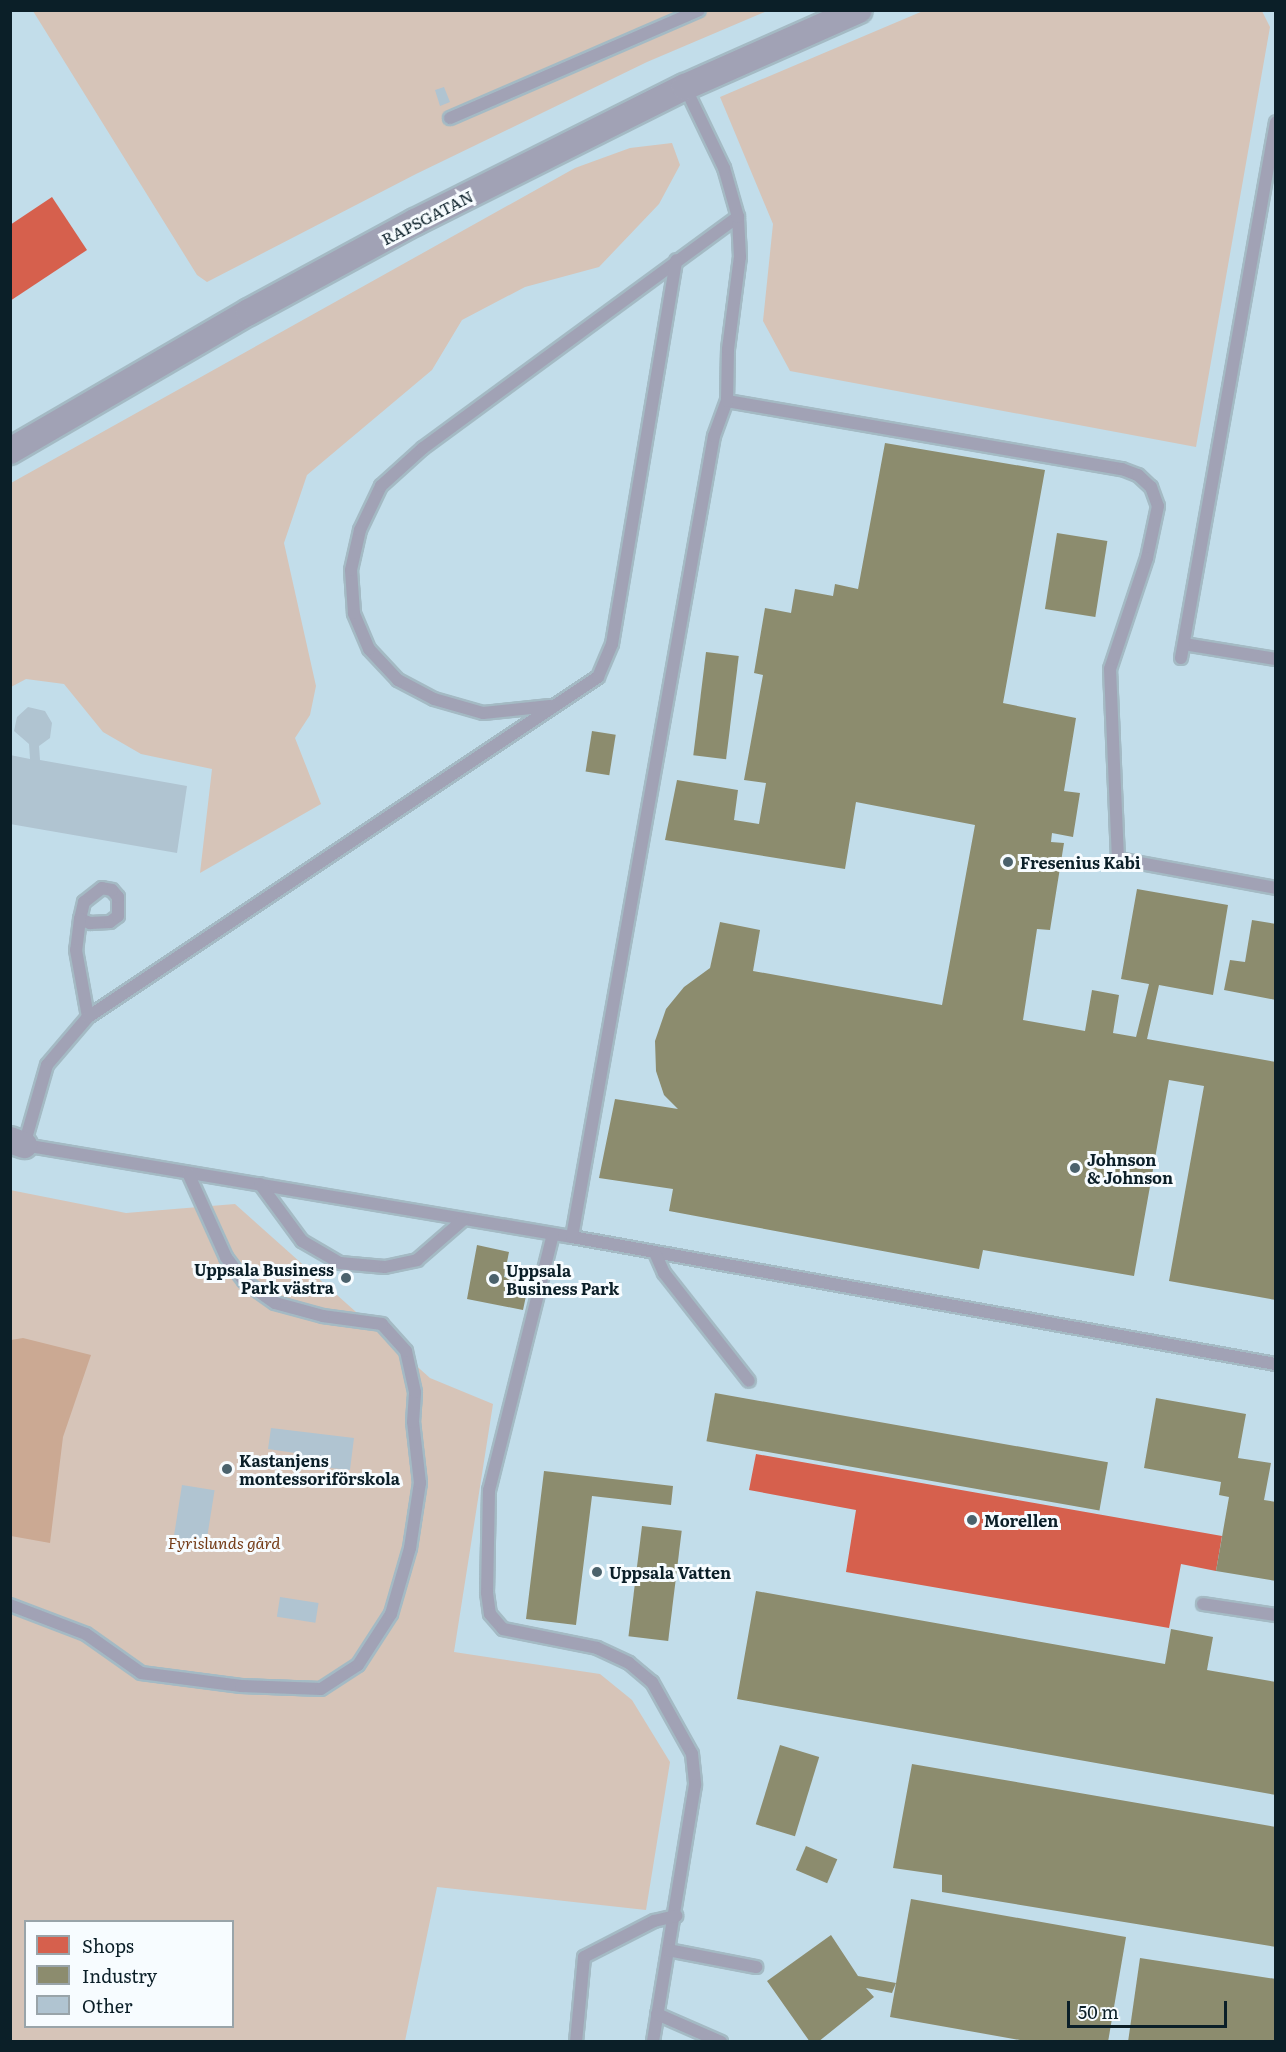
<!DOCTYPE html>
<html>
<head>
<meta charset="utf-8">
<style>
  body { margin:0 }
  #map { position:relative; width:1286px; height:2052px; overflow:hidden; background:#c2ddea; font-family:Literata,serif }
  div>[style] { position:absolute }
  .green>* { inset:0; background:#d6c4b8 }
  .forest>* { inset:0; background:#cba993 }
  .shops>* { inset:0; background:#d6604d }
  .industry>* { inset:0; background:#8c8c6e; transform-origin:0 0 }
  .building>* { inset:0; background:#b0c4d1; transform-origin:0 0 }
  .roads { filter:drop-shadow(2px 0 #a4bac4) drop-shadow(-2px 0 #a4bac4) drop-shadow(0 2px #a4bac4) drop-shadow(0 -2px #a4bac4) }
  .service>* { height:12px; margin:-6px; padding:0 6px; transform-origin:6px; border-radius:6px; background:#a1a2b5 }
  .minor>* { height:26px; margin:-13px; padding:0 13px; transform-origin:13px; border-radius:13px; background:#a1a2b5 }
  .dots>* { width:16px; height:16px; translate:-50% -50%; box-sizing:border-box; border:3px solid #f7fcff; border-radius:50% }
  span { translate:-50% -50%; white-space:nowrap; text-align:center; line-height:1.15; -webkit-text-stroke:6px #f7fcff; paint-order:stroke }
  .street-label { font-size:16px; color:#0b1f28 }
  .poi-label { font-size:16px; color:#0b1f28; font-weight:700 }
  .left { translate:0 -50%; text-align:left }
  .right { translate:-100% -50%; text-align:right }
  .park-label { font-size:16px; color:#743c18; font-style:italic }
  .frame { position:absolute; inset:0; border:12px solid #0b1f28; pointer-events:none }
  .legend { position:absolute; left:24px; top:1920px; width:210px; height:108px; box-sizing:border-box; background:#f7fcff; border:2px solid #99a4a9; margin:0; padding:8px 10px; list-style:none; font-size:18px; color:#0b1f28 }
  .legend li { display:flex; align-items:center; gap:12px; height:30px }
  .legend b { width:30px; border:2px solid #99a4a9 }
  .scale { position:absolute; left:1067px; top:2001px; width:160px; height:27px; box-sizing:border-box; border:3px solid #0b1f28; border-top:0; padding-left:8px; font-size:18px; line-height:21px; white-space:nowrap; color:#0b1f28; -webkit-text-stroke:4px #f7fcff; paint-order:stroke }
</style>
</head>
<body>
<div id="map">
  <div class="green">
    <div style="clip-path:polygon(33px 11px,767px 11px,647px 62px,416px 174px,207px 282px,197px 275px)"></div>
    <div style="clip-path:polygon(923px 11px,1262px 11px,1270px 27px,1196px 447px,790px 371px,763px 321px,773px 224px,720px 97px)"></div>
    <div style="clip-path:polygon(672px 143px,680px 165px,659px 204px,599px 267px,525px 287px,462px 320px,432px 370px,307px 475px,284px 543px,316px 686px,310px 715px,295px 738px,321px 804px,200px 873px,212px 769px,141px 754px,103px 732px,64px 684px,26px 679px,11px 687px,11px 483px,575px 168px,630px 148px)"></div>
    <div style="clip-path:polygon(evenodd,10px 1190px,126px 1213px,235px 1204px,430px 1378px,493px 1404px,454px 1652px,600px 1674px,632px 1700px,670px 1762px,646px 1910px,437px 1887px,405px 2041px,11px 2041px,10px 1190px,26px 1922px,232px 1922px,232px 2026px,26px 2026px,26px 1922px)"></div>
  </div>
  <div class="forest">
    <div style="clip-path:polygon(23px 1338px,91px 1355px,63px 1437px,50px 1543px,11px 1536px,11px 1340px)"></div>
  </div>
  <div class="shops">
    <div style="clip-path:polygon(52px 197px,87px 250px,10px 301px,10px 225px)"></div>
    <div style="clip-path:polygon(756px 1454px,1222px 1536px,1216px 1571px,1181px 1564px,1169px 1628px,846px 1572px,856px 1510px,749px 1490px)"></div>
  </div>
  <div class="industry">
    <div style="clip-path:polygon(885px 443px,1045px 470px,1003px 703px,1076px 718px,1064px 791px,1080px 793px,1073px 837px,1052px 833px,1051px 842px,1064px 843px,1050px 930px,1037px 929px,1023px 1020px,1085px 1031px,1092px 990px,1119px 995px,1113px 1033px,1136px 1037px,1149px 984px,1121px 979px,1137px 889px,1228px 905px,1213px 995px,1159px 985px,1147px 1039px,1276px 1062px,1276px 1300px,1169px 1281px,1204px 1086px,1169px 1080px,1134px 1276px,983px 1250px,979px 1269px,669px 1211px,673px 1189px,599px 1178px,615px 1099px,678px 1109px,664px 1095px,656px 1071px,655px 1041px,666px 1009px,684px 987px,710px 968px,720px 922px,760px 930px,753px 971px,942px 1005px,975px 825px,856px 802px,845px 869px,665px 840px,677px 780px,738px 790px,734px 820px,759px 824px,766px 783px,744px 780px,763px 675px,754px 673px,765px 608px,791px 613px,795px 589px,833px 596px,835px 584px,858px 589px)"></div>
    <div style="left:1057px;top:533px;width:51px;height:77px;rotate:9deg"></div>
    <div style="left:706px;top:652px;width:33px;height:104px;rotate:7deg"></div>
    <div style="left:592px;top:731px;width:24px;height:41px;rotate:9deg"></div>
    <div style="clip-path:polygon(1252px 920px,1276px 924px,1276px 1000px,1224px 990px,1230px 960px,1245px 962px)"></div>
    <div style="clip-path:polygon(477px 1245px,509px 1252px,504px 1277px,529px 1282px,523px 1310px,467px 1299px)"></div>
    <div style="left:715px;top:1393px;width:399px;height:49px;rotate:10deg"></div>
    <div style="clip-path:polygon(1156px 1398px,1246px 1414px,1238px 1458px,1271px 1463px,1264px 1500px,1276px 1502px,1276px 1581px,1216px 1571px,1229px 1497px,1219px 1495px,1221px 1482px,1144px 1468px)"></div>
    <div style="clip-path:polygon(544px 1471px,673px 1486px,671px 1505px,592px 1496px,576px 1625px,526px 1619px)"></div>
    <div style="left:642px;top:1526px;width:40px;height:111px;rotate:7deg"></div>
    <div style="clip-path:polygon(756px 1591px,1165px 1664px,1171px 1629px,1213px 1637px,1207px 1670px,1276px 1682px,1276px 1795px,737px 1699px)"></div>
    <div style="left:780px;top:1745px;width:41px;height:83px;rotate:17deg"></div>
    <div style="clip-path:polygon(912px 1764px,1276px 1827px,1276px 1947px,942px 1892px,942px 1875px,893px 1868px)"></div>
    <div style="left:806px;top:1846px;width:34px;height:26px;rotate:23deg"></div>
    <div style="clip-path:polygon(911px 1899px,1126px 1937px,1108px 2042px,1031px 2042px,890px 2017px)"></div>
    <div style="clip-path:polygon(831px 1935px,858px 1976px,896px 1983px,892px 1993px,866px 1988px,874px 1997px,818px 2042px,810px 2042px,767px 1981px)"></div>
    <div style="clip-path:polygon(1140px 1958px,1276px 1979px,1276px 2042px,1128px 2042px)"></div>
  </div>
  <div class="building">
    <div style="clip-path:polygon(444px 87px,450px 102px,440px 106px,435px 90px)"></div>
    <div style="clip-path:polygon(28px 707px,45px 711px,52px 723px,50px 738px,39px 746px,40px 760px,187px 786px,177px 853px,10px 824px,10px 755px,30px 759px,29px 744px,14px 731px,17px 717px)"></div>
    <div style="clip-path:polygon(271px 1428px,354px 1438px,350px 1470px,301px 1465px,302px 1454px,268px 1449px)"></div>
    <div style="left:182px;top:1485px;width:33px;height:61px;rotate:9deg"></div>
    <div style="left:280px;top:1597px;width:39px;height:20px;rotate:9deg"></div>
  </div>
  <div class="roads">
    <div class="service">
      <div style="left:450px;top:118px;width:271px;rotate:-23.4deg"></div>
      <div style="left:727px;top:401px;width:401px;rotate:9.8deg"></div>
      <div style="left:1122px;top:469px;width:17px;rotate:21deg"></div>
      <div style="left:1138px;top:475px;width:18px;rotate:43deg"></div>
      <div style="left:1151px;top:487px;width:20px;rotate:70deg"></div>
      <div style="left:1158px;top:506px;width:53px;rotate:101.9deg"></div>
      <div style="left:1147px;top:558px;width:117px;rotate:108.4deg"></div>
      <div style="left:1110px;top:669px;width:190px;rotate:87.6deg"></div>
      <div style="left:1118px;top:859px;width:161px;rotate:10.4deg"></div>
      <div style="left:1184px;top:644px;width:93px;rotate:9.3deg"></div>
      <div style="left:1181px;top:658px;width:544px;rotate:-79.95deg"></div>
      <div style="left:550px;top:706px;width:67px;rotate:174deg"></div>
      <div style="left:483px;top:713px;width:51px;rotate:-164.1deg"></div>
      <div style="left:434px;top:699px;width:41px;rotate:-152.2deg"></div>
      <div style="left:398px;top:680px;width:42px;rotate:-133.1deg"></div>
      <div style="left:369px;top:649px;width:39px;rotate:-113deg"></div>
      <div style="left:354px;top:613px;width:43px;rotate:-94deg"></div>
      <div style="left:351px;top:570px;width:41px;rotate:-77.3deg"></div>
      <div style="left:360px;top:530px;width:49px;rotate:-64.5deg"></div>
      <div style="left:381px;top:486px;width:57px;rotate:-42.1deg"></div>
      <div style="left:423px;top:448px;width:391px;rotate:-36.3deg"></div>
      <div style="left:80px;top:919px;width:11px;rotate:22deg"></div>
      <div style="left:90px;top:923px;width:20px;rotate:-3deg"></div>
      <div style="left:110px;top:922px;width:10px;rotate:-37deg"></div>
      <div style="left:118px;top:916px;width:19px;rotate:-90deg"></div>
      <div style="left:118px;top:897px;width:9px;rotate:-131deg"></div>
      <div style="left:112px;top:890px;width:10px;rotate:-169deg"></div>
      <div style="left:102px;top:888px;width:23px;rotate:142deg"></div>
      <div style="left:84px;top:902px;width:17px;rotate:103deg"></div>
      <div style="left:80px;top:919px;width:31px;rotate:97deg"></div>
      <div style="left:76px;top:950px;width:68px;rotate:79.8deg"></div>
      <div style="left:88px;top:1017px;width:63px;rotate:130.5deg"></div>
      <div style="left:47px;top:1065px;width:83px;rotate:106deg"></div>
      <div style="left:24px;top:1145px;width:556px;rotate:9.53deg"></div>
      <div style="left:572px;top:1237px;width:715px;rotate:10.23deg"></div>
      <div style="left:88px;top:1017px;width:613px;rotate:-33.69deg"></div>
      <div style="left:598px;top:677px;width:36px;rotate:-67deg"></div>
      <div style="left:612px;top:644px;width:389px;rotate:-80.5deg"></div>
      <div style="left:260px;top:1184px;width:71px;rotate:53.6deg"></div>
      <div style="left:302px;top:1241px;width:44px;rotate:30.1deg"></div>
      <div style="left:340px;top:1263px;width:45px;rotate:5.1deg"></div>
      <div style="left:385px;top:1267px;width:33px;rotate:-12deg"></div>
      <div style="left:417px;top:1260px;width:61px;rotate:-41deg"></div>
      <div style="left:553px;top:1234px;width:264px;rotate:104deg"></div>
      <div style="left:489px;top:1490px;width:103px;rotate:91.1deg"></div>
      <div style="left:487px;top:1593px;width:21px;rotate:82deg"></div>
      <div style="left:490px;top:1614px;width:20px;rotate:49deg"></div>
      <div style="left:503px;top:1629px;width:96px;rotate:11.4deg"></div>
      <div style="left:597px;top:1648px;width:35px;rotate:25deg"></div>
      <div style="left:629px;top:1663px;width:30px;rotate:40deg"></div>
      <div style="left:652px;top:1682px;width:82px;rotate:60.9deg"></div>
      <div style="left:692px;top:1754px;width:31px;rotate:84deg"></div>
      <div style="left:695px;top:1785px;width:260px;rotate:99.3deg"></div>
      <div style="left:572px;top:1237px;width:813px;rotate:-79.95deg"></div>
      <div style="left:714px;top:436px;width:37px;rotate:-70deg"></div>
      <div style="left:727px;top:401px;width:52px;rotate:-88.9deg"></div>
      <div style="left:728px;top:349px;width:93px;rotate:-82.6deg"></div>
      <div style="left:740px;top:257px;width:40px;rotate:-92.9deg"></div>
      <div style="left:738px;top:217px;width:51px;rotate:-105.9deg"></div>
      <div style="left:724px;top:168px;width:90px;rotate:-115.7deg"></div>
      <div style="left:656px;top:1255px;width:20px;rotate:66deg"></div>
      <div style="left:664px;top:1273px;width:137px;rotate:51.8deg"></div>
      <div style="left:1203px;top:1604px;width:74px;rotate:8.6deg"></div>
      <div style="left:10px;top:1605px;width:81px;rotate:20.9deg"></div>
      <div style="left:86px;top:1634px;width:67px;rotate:35.3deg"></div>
      <div style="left:141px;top:1673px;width:101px;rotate:7.4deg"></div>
      <div style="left:241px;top:1686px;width:80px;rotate:2.1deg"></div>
      <div style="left:321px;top:1689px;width:44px;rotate:-33deg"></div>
      <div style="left:358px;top:1665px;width:61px;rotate:-57.1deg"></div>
      <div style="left:391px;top:1614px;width:69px;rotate:-73.9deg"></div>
      <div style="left:410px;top:1548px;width:66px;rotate:-81.3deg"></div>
      <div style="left:420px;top:1483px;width:61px;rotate:-96.5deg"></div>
      <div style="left:413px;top:1422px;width:30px;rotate:-86deg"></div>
      <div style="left:415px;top:1392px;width:42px;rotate:-102.4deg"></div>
      <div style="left:406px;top:1351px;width:36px;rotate:-132deg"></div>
      <div style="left:382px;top:1324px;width:60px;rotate:-172.3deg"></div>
      <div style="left:323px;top:1316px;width:50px;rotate:-164.8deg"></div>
      <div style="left:275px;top:1303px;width:38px;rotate:-145deg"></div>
      <div style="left:244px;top:1281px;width:30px;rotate:-127deg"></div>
      <div style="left:226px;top:1257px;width:92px;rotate:-114.3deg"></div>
      <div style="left:668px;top:1950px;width:90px;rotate:10.9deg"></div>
      <div style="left:657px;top:2014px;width:70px;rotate:23.6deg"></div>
      <div style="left:576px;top:2042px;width:85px;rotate:-84.6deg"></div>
      <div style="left:584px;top:1957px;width:79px;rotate:-27.2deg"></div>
      <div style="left:654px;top:1921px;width:23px;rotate:-13deg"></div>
    </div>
    <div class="minor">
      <div style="left:10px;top:451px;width:276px;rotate:-30.2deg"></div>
      <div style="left:249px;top:312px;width:189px;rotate:-28.5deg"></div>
      <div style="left:415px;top:222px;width:302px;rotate:-26.6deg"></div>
      <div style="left:685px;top:87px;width:190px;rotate:-23.9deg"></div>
      <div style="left:10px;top:1140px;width:15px;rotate:20deg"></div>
    </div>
  </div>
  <div class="dots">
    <div style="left:1008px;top:862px;background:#4b626c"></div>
    <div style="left:1075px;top:1168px;background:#4b626c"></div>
    <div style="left:346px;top:1278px;background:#4b626c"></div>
    <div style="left:494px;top:1279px;background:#4b626c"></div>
    <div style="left:227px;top:1469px;background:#4b626c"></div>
    <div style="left:972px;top:1520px;background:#4b626c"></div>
    <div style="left:597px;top:1572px;background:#4b626c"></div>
  </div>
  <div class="street-label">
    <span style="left:427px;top:217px;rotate:-27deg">RAPSGATAN</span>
  </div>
  <div class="poi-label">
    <span class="left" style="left:1020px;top:862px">Fresenius Kabi</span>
    <span class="left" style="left:1087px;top:1168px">Johnson<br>&amp; Johnson</span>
    <span class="right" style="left:334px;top:1278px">Uppsala Business<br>Park västra</span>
    <span class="left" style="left:506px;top:1279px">Uppsala<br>Business Park</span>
    <span class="left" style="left:239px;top:1469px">Kastanjens<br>montessoriförskola</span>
    <span class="left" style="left:984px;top:1520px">Morellen</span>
    <span class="left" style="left:609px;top:1572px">Uppsala Vatten</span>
  </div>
  <div class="park-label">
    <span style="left:224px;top:1542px">Fyrislunds gård</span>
  </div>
  <div class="frame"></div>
  <ul class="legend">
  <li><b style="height:16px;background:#d6604d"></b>Shops</li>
  <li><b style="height:16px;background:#8c8c6e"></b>Industry</li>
  <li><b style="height:16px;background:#b0c4d1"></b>Other</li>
  </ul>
  <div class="scale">50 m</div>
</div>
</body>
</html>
